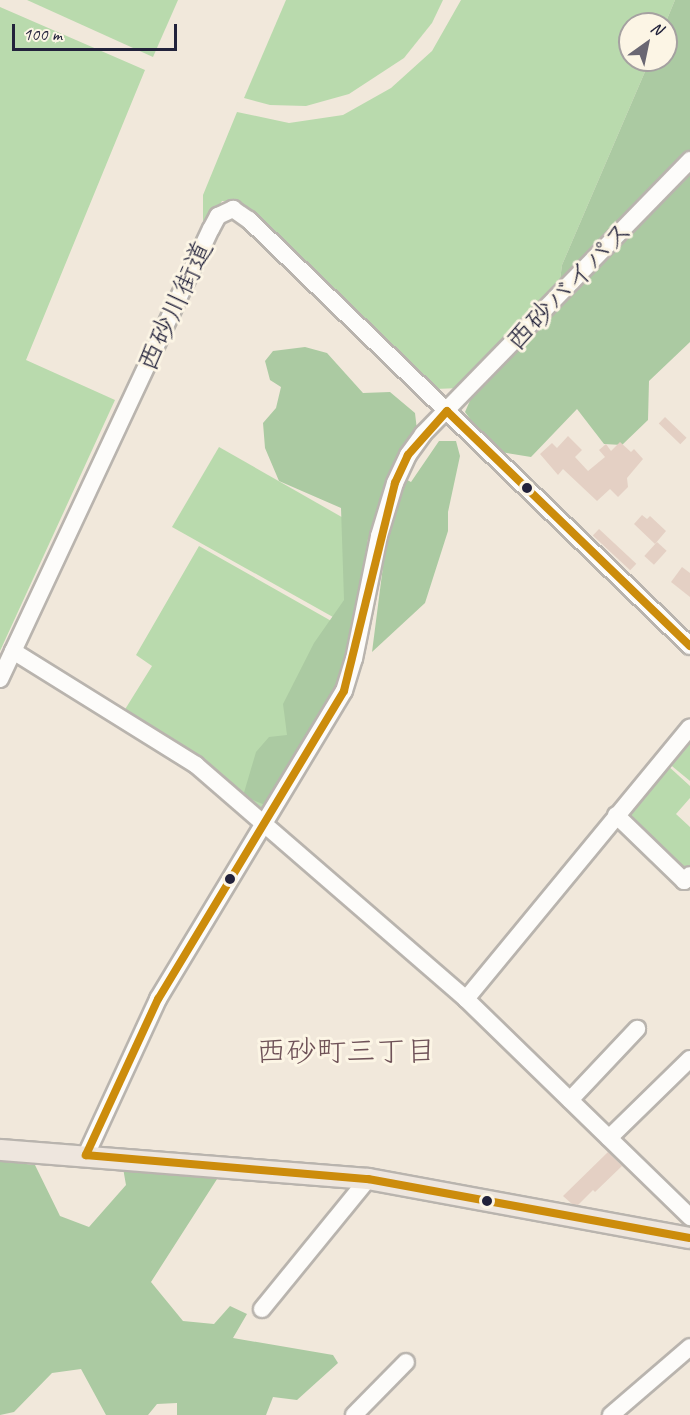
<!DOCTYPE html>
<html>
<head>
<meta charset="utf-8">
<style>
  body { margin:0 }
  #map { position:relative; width:690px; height:1415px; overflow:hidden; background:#f1e8db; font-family:Caveat,"Klee One",sans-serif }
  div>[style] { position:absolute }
  .green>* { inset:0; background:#b9daad }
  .forest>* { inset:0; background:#abcaa2 }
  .building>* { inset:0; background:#e4d0c4; transform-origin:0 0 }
  .roads { filter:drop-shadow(2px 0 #b9b4ae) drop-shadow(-2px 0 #b9b4ae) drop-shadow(0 2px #b9b4ae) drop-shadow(0 -2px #b9b4ae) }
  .minor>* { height:16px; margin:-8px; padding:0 8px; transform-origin:8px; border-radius:8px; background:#fdfcfa }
  .major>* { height:20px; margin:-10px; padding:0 10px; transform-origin:10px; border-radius:10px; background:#eee6de }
  .bus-1>* { height:8px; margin:-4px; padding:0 4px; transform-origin:4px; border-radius:4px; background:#cc8c0c }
  .dots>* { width:16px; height:16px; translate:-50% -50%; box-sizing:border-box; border:3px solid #fcf5e5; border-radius:50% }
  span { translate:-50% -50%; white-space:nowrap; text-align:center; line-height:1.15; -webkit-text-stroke:6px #fcf5e5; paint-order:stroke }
  .street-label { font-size:28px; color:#22223b }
  .neighbourhood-label { font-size:30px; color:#6f5258 }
  .north { position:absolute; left:618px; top:12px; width:60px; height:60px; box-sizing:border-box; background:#fcf5e5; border:2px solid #a5a1a1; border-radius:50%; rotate:33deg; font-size:16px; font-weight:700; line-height:24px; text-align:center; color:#22223b }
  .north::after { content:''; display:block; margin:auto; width:21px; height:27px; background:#6a6773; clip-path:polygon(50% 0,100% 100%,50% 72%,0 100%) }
  .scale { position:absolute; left:12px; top:24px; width:165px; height:27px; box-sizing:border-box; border:3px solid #22223b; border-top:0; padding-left:8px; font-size:18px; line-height:21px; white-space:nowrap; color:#22223b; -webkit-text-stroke:4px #fcf5e5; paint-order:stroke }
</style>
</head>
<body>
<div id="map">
  <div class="green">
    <div style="clip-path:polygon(27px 0,178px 0,153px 57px)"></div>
    <div style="clip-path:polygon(286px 0,443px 0,432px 23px,404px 58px,349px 94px,306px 106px,270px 105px,244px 98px)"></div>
    <div style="clip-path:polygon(461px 0,675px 0,665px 24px,630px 24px,630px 60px,650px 60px,562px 265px,559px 287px,460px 388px,435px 389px,236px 201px,222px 201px,203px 232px,203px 195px,237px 112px,289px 123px,343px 115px,391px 88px,432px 51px)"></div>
    <div style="clip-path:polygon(0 7px,145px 70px,26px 360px,115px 400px,0 651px)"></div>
    <div style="clip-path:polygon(219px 447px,361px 528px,349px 626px,172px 527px)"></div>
    <div style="clip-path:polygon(199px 546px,349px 631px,342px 671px,327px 704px,261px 812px,124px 711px,152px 666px,136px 655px)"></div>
    <div style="clip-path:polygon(690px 735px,690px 781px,667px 762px)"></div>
    <div style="clip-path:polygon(666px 764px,690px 786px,690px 798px,676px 814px,690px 827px,690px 871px,685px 878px,623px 816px)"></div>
  </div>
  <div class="forest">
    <div style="clip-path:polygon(675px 0,690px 0,690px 152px,559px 287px,562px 265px,650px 60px,666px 60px,665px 24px)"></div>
    <div style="clip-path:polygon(690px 172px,690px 342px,649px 381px,648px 420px,622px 445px,604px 444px,577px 409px,531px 457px,494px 451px,465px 412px,472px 396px)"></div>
    <div style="clip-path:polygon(305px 347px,327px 353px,363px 393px,390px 392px,415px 413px,417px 430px,394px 473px,411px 482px,439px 441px,456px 441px,460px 456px,448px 512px,448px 531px,425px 603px,372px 652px,386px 543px,368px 539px,348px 666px,265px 805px,243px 796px,256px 752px,269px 737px,287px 735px,283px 704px,314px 643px,344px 600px,341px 508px,279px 481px,265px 448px,263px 423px,276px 408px,281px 387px,270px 380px,265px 361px,273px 351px)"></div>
    <div style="clip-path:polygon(0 1161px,35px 1165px,60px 1216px,89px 1227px,126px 1185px,123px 1168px,219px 1176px,151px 1282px,183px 1321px,214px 1324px,230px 1306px,247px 1314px,233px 1338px,333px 1355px,338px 1363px,297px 1400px,273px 1397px,266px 1415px,177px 1415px,177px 1403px,157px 1404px,148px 1415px,106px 1415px,81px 1369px,52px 1373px,14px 1412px,0 1415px)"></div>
  </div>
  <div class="building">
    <div style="left:665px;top:417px;width:30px;height:9px;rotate:44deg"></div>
    <div style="clip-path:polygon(568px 436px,582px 450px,575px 457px,588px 471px,605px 457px,599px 450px,606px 444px,611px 451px,620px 442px,631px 452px,634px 449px,643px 459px,627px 478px,628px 487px,618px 497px,610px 489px,597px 501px,563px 469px,558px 475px,540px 454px,552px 443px,557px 448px)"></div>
    <div style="clip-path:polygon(642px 515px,647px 519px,650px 516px,666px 531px,655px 544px,634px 524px)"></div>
    <div style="left:599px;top:529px;width:51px;height:9px;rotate:43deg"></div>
    <div style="left:657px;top:542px;width:13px;height:19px;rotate:42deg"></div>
    <div style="clip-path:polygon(682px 567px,690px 573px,690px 597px,671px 582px)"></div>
    <div style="clip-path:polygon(608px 1152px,622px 1166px,595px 1192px,593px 1190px,578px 1205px,572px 1204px,563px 1196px)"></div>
  </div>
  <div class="roads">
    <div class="minor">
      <div style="left:13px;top:651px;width:216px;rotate:31.9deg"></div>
      <div style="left:196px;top:765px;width:357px;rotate:40.9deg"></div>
      <div style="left:466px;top:999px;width:313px;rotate:44.2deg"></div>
      <div style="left:0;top:679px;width:497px;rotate:-64.9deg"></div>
      <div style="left:211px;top:229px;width:15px;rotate:-62deg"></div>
      <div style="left:218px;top:216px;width:17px;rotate:-25deg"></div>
      <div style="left:233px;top:209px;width:19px;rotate:35deg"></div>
      <div style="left:249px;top:220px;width:613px;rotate:44.01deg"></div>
      <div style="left:616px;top:815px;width:95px;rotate:44.1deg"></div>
      <div style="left:684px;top:881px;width:8px;rotate:-45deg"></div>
      <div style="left:466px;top:999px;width:352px;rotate:-50.5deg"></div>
      <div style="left:570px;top:1100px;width:98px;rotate:-46.7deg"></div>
      <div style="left:609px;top:1138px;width:113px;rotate:-44.3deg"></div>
      <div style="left:86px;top:1155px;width:172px;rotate:-65.2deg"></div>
      <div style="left:158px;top:999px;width:360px;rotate:-58.9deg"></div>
      <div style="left:344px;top:691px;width:34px;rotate:-73deg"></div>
      <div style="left:354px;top:659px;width:126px;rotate:-78.5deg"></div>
      <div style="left:379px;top:536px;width:55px;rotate:-73.2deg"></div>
      <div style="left:395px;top:483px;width:31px;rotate:-65deg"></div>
      <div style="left:408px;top:455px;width:26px;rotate:-54deg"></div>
      <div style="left:423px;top:434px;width:383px;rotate:-45.7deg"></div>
      <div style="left:262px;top:1309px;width:168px;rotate:-50.8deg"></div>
      <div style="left:354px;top:1415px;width:74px;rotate:-45.5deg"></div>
      <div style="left:611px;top:1415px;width:104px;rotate:-40.7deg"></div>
    </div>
    <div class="major">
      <div style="left:0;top:1150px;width:369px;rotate:4.5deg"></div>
      <div style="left:368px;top:1179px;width:327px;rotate:10.4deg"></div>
    </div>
  </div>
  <div class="bus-1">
    <div style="left:690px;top:646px;width:338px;rotate:-136deg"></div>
    <div style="left:447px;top:411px;width:59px;rotate:131.6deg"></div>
    <div style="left:408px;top:455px;width:31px;rotate:115deg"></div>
    <div style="left:395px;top:483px;width:214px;rotate:103.8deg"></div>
    <div style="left:344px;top:691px;width:360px;rotate:121.1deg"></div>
    <div style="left:158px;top:999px;width:172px;rotate:114.8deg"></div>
    <div style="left:86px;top:1155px;width:283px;rotate:4.9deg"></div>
    <div style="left:368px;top:1179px;width:327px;rotate:10.4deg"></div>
  </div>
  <div class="dots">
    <div style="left:527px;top:488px;background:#22223b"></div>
    <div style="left:230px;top:879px;background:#22223b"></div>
    <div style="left:487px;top:1201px;background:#22223b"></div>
  </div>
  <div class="street-label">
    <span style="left:569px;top:286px;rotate:-46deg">西砂バイパス</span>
    <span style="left:175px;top:306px;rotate:-65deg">西砂川街道</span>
  </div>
  <div class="neighbourhood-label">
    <span style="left:346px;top:1051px">西砂町三丁目</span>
  </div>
  <div class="north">N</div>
  <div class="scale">100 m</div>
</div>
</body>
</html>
